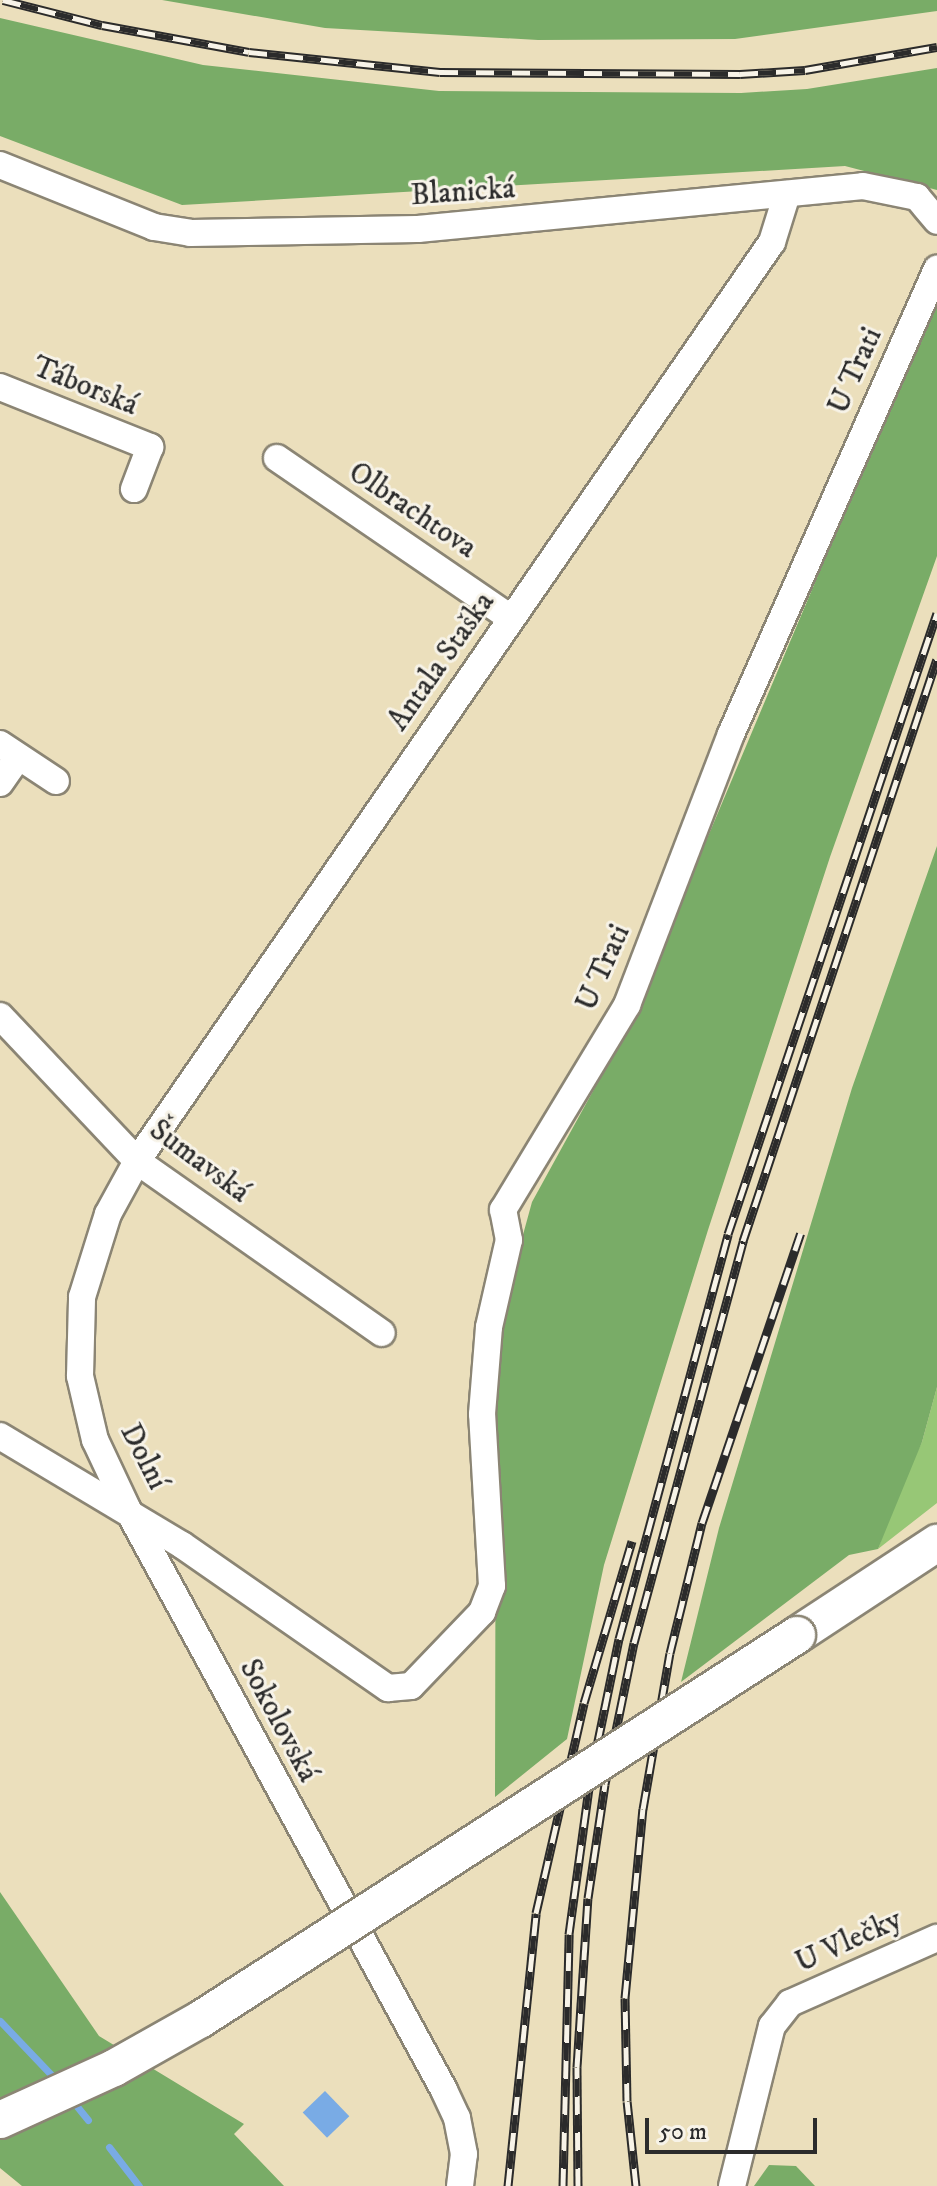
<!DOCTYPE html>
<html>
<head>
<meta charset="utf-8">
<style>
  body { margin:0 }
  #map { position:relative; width:937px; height:2186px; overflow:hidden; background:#ebdfbc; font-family:"IM FELL DW Pica",serif }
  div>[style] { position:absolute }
  .green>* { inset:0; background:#97c776 }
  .forest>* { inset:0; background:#79ac67 }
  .water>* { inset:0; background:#79abe5; transform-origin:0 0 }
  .stream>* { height:7px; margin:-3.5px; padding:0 3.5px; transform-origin:3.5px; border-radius:3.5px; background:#79abe5 }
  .roads { filter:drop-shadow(2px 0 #8b8574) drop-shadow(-2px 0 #8b8574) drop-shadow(0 2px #8b8574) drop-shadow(0 -2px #8b8574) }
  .street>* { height:26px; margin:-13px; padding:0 13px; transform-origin:13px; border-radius:13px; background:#fff }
  .secondary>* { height:36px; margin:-18px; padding:0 18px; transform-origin:18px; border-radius:18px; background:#fff }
  .rail>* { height:9px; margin-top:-4.5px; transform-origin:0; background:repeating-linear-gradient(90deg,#f7f3e8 0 18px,#2b2b2b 0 36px); box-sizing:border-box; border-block:2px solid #2b2b2b }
  .bridges { filter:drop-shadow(2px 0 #8b8574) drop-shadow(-2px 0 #8b8574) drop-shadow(0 2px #8b8574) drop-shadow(0 -2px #8b8574) }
  .secondary-bridge>* { height:36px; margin:-18px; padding:0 18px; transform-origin:18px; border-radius:18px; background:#fff }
  span { translate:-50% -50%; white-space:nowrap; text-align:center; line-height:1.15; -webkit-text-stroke:6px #f7f3e8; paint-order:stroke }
  .street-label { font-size:30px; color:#2b2b2b }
  .scale { position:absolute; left:645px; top:2118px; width:172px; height:36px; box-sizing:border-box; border:4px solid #2b2b2b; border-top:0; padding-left:10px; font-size:24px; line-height:28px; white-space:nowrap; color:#2b2b2b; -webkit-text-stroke:6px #f7f3e8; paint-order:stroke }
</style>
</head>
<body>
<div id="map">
  <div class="green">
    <div style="clip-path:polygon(937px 1387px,937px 1503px,878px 1549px,899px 1488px,922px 1442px)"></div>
  </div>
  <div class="forest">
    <div style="clip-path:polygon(162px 0,937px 0,937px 11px,735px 39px,538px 40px,325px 28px)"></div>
    <div style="clip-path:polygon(0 18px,203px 65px,439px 91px,741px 93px,807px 89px,937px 68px,937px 190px,845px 166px,182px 205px,0 136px)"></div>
    <div style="clip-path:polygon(937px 306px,937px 556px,830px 857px,708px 1230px,604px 1565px,567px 1739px,495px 1797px,496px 1333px,532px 1202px,626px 1031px,894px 395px)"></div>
    <div style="clip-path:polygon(937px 846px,937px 1387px,922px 1442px,878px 1549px,849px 1555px,681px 1682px,719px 1528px,852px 1088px)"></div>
    <div style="clip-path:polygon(0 1892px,99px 2036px,244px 2124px,234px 2134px,284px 2186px,22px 2186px,0 2168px)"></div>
    <div style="clip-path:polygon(769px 2165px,796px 2166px,815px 2186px,754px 2186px)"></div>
  </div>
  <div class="water">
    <div style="left:325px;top:2091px;width:35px;height:31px;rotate:46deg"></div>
  </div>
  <div class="stream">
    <div style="left:0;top:2021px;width:86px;rotate:46.4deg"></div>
    <div style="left:71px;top:2099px;width:27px;rotate:51deg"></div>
    <div style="left:109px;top:2147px;width:49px;rotate:52.4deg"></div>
  </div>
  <div class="roads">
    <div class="street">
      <div style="left:0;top:165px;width:166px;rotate:21.9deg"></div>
      <div style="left:154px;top:227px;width:36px;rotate:9deg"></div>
      <div style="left:190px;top:233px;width:228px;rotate:-1deg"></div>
      <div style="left:418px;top:229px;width:447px;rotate:-5.5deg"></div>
      <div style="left:863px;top:186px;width:55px;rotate:11.5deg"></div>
      <div style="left:917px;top:197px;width:31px;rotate:50deg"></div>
      <div style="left:0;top:387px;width:162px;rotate:21.8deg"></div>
      <div style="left:150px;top:447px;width:45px;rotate:110.9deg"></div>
      <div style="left:277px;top:458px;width:283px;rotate:34.4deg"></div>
      <div style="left:0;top:744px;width:67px;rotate:33.5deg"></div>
      <div style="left:0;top:783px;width:32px;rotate:-55deg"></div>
      <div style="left:0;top:1016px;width:199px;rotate:46.6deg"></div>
      <div style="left:137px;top:1161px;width:299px;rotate:35.1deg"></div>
      <div style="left:0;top:1436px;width:212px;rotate:30.9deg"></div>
      <div style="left:182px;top:1545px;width:251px;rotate:34.8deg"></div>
      <div style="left:388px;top:1688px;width:23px;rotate:-5deg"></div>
      <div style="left:411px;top:1686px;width:103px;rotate:-46.2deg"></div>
      <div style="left:482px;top:1612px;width:28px;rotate:-69deg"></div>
      <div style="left:492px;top:1586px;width:172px;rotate:-93.3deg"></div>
      <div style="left:482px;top:1414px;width:87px;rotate:-85.4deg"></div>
      <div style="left:489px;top:1327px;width:89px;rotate:-77.1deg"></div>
      <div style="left:509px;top:1240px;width:31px;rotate:-101deg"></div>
      <div style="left:503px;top:1210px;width:240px;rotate:-58.8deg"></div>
      <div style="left:627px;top:1005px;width:290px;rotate:-69deg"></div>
      <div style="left:731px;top:734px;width:509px;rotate:-66.11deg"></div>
      <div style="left:460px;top:2186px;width:32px;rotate:-83deg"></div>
      <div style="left:464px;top:2154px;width:37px;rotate:-101deg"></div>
      <div style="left:457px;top:2118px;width:31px;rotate:-115deg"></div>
      <div style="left:444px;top:2090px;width:660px;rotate:-118.58deg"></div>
      <div style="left:128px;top:1510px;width:77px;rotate:-115.2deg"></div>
      <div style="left:95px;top:1440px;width:66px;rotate:-103.2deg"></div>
      <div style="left:80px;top:1376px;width:79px;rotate:-88.5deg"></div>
      <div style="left:82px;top:1297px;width:87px;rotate:-72.6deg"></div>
      <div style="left:108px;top:1214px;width:60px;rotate:-61.3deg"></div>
      <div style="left:137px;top:1161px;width:1117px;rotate:-55.36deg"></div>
      <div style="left:772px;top:242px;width:50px;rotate:-72.6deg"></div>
      <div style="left:732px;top:2186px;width:165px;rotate:-76deg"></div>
      <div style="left:772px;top:2026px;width:29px;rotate:-52deg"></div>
      <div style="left:790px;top:2003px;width:161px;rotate:-23.9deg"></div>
    </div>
    <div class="secondary">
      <div style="left:797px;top:1635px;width:168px;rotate:-33.3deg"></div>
    </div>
  </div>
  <div class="rail">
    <div style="left:3px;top:0;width:102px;rotate:14.2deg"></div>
    <div style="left:102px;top:25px;width:149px;rotate:10.4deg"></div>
    <div style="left:249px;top:52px;width:192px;rotate:6deg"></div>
    <div style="left:440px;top:72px;width:300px;rotate:0.4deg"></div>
    <div style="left:740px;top:74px;width:65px;rotate:-3.5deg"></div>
    <div style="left:805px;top:70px;width:134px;rotate:-9.9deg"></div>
    <div style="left:508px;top:2186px;width:274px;rotate:-84.1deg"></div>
    <div style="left:536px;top:1913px;width:215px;rotate:-77.1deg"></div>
    <div style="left:584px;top:1703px;width:169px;rotate:-73.5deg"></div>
    <div style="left:563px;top:2186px;width:252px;rotate:-88.6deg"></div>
    <div style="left:569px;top:1934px;width:155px;rotate:-82.2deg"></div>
    <div style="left:590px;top:1780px;width:144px;rotate:-78.4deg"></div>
    <div style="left:619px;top:1639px;width:419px;rotate:-74.9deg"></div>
    <div style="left:728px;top:1234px;width:655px;rotate:-71.4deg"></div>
    <div style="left:578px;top:2186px;width:119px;rotate:-90.5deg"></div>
    <div style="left:577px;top:2067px;width:169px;rotate:-86.3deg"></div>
    <div style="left:588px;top:1898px;width:115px;rotate:-81.5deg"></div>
    <div style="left:605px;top:1784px;width:144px;rotate:-78.4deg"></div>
    <div style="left:634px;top:1643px;width:417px;rotate:-74.8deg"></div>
    <div style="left:743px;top:1241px;width:613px;rotate:-71.57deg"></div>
    <div style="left:636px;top:2186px;width:85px;rotate:-96deg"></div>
    <div style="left:627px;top:2101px;width:103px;rotate:-91.1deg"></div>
    <div style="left:625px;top:1998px;width:190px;rotate:-84.6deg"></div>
    <div style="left:643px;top:1809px;width:158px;rotate:-80.2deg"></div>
    <div style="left:670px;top:1653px;width:134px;rotate:-76.2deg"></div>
    <div style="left:702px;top:1523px;width:306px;rotate:-71.2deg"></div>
  </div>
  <div class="bridges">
    <div class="secondary-bridge">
      <div style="left:0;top:2120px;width:125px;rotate:-24.5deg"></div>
      <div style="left:114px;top:2068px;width:100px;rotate:-29.4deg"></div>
      <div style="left:201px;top:2019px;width:709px;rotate:-32.79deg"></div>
    </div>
  </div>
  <div class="street-label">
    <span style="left:463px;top:193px;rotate:-4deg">Blanická</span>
    <span style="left:856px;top:371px;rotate:-66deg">U Trati</span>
    <span style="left:85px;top:387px;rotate:22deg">Táborská</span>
    <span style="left:412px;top:511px;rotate:34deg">Olbrachtova</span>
    <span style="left:442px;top:662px;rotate:-55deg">Antala Staška</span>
    <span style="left:604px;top:968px;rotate:-66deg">U Trati</span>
    <span style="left:199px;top:1162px;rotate:37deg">Šumavská</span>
    <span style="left:143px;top:1457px;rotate:63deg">Dolní</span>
    <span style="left:278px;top:1721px;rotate:62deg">Sokolovská</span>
    <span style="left:849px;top:1942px;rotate:-24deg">U Vlečky</span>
  </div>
  <div class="scale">50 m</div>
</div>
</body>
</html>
